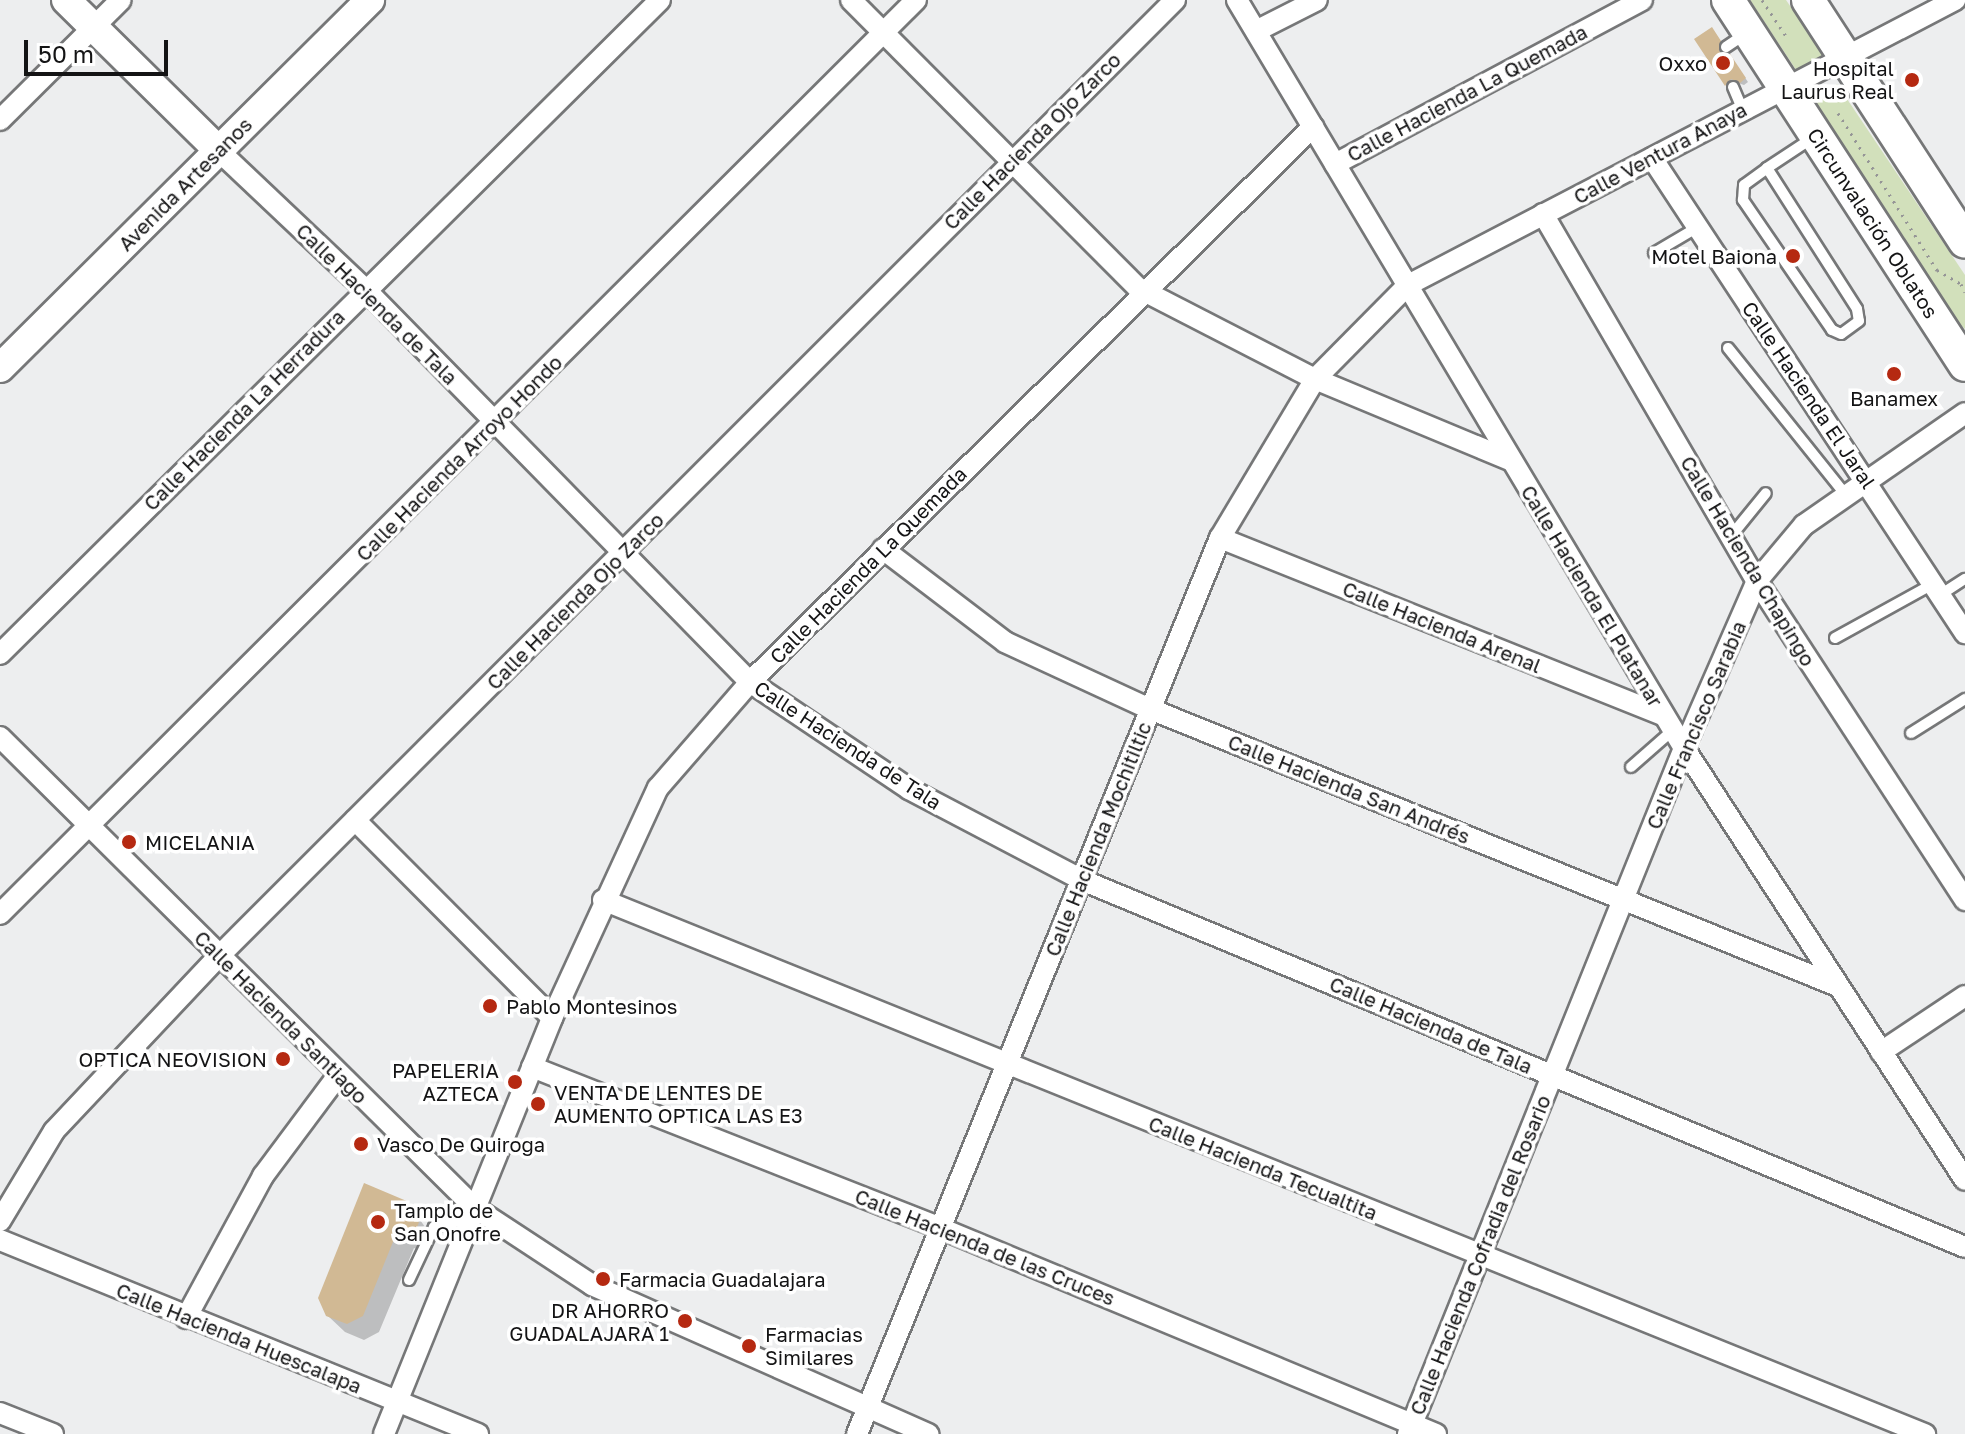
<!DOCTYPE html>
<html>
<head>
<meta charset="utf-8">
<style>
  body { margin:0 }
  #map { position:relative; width:1965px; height:1434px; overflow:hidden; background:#edeeef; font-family:"Golos Text",sans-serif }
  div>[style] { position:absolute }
  .green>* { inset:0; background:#d2e0bb }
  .shadow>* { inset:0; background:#0003 }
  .building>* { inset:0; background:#d1b994 }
  .path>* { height:3px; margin-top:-1.5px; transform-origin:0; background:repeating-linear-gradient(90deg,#959596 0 2px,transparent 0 8px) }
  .roads { filter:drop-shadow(2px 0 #767778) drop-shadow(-2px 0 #767778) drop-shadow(0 2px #767778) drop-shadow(0 -2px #767778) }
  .lane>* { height:10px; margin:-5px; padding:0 5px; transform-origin:5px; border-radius:5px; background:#fff }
  .street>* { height:20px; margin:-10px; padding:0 10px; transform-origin:10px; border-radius:10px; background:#fff }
  .secondary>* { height:28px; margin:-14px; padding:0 14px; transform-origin:14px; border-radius:14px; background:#fff }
  .primary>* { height:32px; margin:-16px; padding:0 16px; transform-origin:16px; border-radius:16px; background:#fff }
  .dots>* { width:22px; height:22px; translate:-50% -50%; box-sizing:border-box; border:4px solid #fff; border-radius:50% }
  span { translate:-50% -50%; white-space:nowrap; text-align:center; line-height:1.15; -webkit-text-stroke:7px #fff; paint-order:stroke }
  .poi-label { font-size:20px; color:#141415 }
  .right { translate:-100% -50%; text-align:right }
  .left { translate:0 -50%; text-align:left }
  .street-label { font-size:20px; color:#141415 }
  .scale { position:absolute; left:24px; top:40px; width:144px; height:36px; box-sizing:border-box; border:4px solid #141415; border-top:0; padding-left:10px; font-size:24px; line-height:28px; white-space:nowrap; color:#141415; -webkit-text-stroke:6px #fff; paint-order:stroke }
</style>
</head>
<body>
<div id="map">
  <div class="green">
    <div style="clip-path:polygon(1750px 0,1786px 0,1826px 58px,1798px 73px)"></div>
    <div style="clip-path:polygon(1837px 84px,1965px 275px,1965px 329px,1932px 300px,1816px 108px,1818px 98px)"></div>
  </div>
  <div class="shadow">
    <div style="clip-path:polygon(1715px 33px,1724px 46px,1722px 54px,1733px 60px,1748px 82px,1744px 85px,1735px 82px,1730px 88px,1697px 40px)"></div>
    <div style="clip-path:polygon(408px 1203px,435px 1241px,430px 1254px,414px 1248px,379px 1332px,364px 1340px,345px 1332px,327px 1315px)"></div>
  </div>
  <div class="building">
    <div style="clip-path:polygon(1712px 27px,1721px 41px,1719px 51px,1730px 54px,1746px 78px,1740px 83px,1731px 79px,1725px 86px,1694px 39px)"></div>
    <div style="clip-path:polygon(364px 1183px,409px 1202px,403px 1216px,419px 1222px,413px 1238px,397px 1232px,363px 1316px,347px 1324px,326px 1316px,318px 1298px)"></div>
  </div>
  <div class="path">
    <div style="left:1762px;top:0;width:47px;rotate:56.3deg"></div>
    <div style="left:1838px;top:113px;width:186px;rotate:57.8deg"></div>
    <div style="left:1937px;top:270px;width:28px;rotate:30deg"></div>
    <div style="left:1961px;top:284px;width:9px;rotate:63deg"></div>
  </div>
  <div class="roads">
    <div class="lane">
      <div style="left:1726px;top:47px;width:25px;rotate:-34deg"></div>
      <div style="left:1733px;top:87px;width:25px;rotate:67deg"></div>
      <div style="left:1767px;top:168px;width:167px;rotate:57.4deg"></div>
      <div style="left:1857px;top:309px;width:12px;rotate:81deg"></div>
      <div style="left:1859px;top:321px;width:22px;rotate:144deg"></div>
      <div style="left:1841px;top:334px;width:10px;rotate:-156deg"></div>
      <div style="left:1832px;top:330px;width:158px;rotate:-124.4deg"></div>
      <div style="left:1743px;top:200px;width:15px;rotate:-86deg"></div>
      <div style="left:1744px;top:185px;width:29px;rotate:-36deg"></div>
      <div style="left:1767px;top:168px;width:56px;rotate:-33.4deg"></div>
      <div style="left:1654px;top:253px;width:51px;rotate:-30.6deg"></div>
      <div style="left:1728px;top:348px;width:187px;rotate:51.3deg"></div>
      <div style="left:1731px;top:536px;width:55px;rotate:-50.9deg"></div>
      <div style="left:1940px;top:595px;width:30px;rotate:-33deg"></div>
      <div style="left:1835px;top:638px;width:112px;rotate:-28.9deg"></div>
      <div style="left:1911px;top:733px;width:64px;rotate:-32.2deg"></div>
      <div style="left:1631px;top:767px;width:56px;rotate:-41.4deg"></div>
      <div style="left:409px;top:1280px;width:59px;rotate:-64.7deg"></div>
      <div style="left:434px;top:1227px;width:37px;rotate:-13deg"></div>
    </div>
    <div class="street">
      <div style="left:851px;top:0;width:407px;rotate:45.1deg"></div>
      <div style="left:1138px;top:288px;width:199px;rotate:27.2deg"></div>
      <div style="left:1315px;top:379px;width:213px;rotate:22.6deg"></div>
      <div style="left:1237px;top:0;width:871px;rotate:59.14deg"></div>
      <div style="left:1684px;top:748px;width:515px;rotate:56.96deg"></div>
      <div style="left:1256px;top:31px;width:68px;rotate:-26.9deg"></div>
      <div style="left:0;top:120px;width:170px;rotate:-44.8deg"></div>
      <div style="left:219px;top:151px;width:201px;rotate:43.4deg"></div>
      <div style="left:365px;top:289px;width:550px;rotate:45.59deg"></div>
      <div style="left:750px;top:682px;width:192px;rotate:33.9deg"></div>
      <div style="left:909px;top:789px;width:195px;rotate:27.7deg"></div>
      <div style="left:1082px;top:880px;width:956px;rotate:22.57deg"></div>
      <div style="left:1652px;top:158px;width:569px;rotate:56.62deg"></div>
      <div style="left:1335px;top:164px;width:348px;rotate:-28.1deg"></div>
      <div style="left:1543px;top:214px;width:425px;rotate:59.8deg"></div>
      <div style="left:1757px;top:581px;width:381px;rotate:56.9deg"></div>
      <div style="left:1220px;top:538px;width:478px;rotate:21.8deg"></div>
      <div style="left:883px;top:549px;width:153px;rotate:37.3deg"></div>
      <div style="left:1005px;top:642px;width:160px;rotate:24.8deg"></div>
      <div style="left:1150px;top:709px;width:742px;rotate:21.93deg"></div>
      <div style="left:0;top:654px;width:929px;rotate:-44.74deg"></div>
      <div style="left:0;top:737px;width:669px;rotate:44.76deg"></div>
      <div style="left:475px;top:1208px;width:140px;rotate:33.3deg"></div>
      <div style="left:592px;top:1285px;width:368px;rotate:23.9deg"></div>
      <div style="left:355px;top:820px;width:279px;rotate:45.1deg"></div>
      <div style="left:603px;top:900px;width:1426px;rotate:22deg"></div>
      <div style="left:0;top:914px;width:1294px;rotate:-44.94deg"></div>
      <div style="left:1881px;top:1052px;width:101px;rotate:-33.7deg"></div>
      <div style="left:532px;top:1067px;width:439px;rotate:21.5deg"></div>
      <div style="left:940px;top:1228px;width:537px;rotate:22.55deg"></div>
      <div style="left:0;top:1221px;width:105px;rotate:-59deg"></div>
      <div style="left:54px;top:1131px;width:241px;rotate:-46.7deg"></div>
      <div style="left:219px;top:956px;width:1352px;rotate:-45deg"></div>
      <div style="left:0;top:1240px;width:516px;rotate:22.09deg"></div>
      <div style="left:186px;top:1318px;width:162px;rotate:-61.5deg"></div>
      <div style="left:263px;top:1176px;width:127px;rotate:-53.3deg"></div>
      <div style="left:0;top:1413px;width:57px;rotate:21.6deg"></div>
      <div style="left:384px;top:1434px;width:449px;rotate:-68deg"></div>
      <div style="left:552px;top:1018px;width:253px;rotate:-65.3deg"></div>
      <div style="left:658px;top:788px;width:140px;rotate:-49deg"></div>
      <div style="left:750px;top:682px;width:791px;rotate:-44.59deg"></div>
      <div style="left:857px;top:1434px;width:967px;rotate:-67.95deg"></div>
      <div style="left:1220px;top:538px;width:185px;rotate:-59.1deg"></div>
      <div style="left:1315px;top:379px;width:132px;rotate:-45.3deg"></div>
      <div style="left:1408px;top:285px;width:617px;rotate:-27.52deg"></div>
      <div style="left:1408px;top:1434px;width:739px;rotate:-68.08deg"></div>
      <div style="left:1684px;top:748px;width:182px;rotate:-66.4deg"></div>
      <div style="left:1757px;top:581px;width:73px;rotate:-50deg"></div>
      <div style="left:1804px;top:525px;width:196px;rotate:-34.8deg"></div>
    </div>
    <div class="secondary">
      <div style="left:66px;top:0;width:215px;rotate:44.6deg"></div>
      <div style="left:0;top:368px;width:522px;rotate:-44.84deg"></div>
    </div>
    <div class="primary">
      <div style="left:1728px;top:0;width:435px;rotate:57deg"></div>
      <div style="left:1808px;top:0;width:288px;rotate:57deg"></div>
    </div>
  </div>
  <div class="dots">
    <div style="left:1723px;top:63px;background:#b52911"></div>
    <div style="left:1912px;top:80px;background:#b52911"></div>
    <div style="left:1793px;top:256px;background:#b52911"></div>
    <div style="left:1894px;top:374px;background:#b52911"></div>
    <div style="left:129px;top:842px;background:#b52911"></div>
    <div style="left:490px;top:1006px;background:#b52911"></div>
    <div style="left:283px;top:1059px;background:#b52911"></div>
    <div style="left:515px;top:1082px;background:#b52911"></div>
    <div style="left:538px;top:1104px;background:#b52911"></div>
    <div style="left:361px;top:1144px;background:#b52911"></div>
    <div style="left:378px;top:1222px;background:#b52911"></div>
    <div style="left:603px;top:1279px;background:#b52911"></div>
    <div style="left:685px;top:1321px;background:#b52911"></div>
    <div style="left:749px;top:1346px;background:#b52911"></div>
  </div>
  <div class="poi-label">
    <span class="right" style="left:1707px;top:63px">Oxxo</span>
    <span class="right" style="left:1894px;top:80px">Hospital<br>Laurus Real</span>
    <span class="right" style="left:1777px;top:256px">Motel Baiona</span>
    <span style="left:1894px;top:398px">Banamex</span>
    <span class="left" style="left:145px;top:842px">MICELANIA</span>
    <span class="left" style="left:506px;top:1006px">Pablo Montesinos</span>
    <span class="right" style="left:267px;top:1059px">OPTICA NEOVISION</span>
    <span class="right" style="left:499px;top:1082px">PAPELERIA<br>AZTECA</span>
    <span class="left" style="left:554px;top:1104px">VENTA DE LENTES DE<br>AUMENTO OPTICA LAS E3</span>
    <span class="left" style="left:377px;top:1144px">Vasco De Quiroga</span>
    <span class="left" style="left:394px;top:1222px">Tamplo de<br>San Onofre</span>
    <span class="left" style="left:619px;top:1279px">Farmacia Guadalajara</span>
    <span class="right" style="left:669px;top:1322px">DR AHORRO<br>GUADALAJARA 1</span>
    <span class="left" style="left:765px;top:1346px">Farmacias<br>Similares</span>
  </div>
  <div class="street-label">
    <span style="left:1467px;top:93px;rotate:-28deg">Calle Hacienda La Quemada</span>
    <span style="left:1032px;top:141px;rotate:-45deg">Calle Hacienda Ojo Zarco</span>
    <span style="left:1660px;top:153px;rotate:-28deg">Calle Ventura Anaya</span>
    <span style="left:185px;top:184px;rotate:-45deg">Avenida Artesanos</span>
    <span style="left:1873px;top:223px;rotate:57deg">Circunvalación Oblatos</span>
    <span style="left:377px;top:304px;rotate:45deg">Calle Hacienda de Tala</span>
    <span style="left:1809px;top:395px;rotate:56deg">Calle Hacienda El Jaral</span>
    <span style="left:244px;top:410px;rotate:-45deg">Calle Hacienda La Herradura</span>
    <span style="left:459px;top:458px;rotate:-45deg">Calle Hacienda Arroyo Hondo</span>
    <span style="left:1748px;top:561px;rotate:59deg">Calle Hacienda Chapingo</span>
    <span style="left:868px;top:565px;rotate:-45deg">Calle Hacienda La Quemada</span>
    <span style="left:1592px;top:596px;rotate:59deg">Calle Hacienda El Platanar</span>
    <span style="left:575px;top:601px;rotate:-45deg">Calle Hacienda Ojo Zarco</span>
    <span style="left:1442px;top:627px;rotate:22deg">Calle Hacienda Arenal</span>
    <span style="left:1696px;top:725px;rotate:-67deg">Calle Francisco Sarabia</span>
    <span style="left:848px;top:745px;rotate:33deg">Calle Hacienda de Tala</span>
    <span style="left:1349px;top:789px;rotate:22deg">Calle Hacienda San Andrés</span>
    <span style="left:1098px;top:839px;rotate:-68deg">Calle Hacienda Mochitiltic</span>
    <span style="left:281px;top:1017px;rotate:45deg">Calle Hacienda Santiago</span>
    <span style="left:1431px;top:1025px;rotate:23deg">Calle Hacienda de Tala</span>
    <span style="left:1263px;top:1168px;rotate:22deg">Calle Hacienda Tecualtita</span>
    <span style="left:985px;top:1247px;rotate:22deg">Calle Hacienda de las Cruces</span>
    <span style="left:1480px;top:1255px;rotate:-68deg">Calle Hacienda Cofradia del Rosario</span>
    <span style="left:239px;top:1338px;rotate:22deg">Calle Hacienda Huescalapa</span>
  </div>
  <div class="scale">50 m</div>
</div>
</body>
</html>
